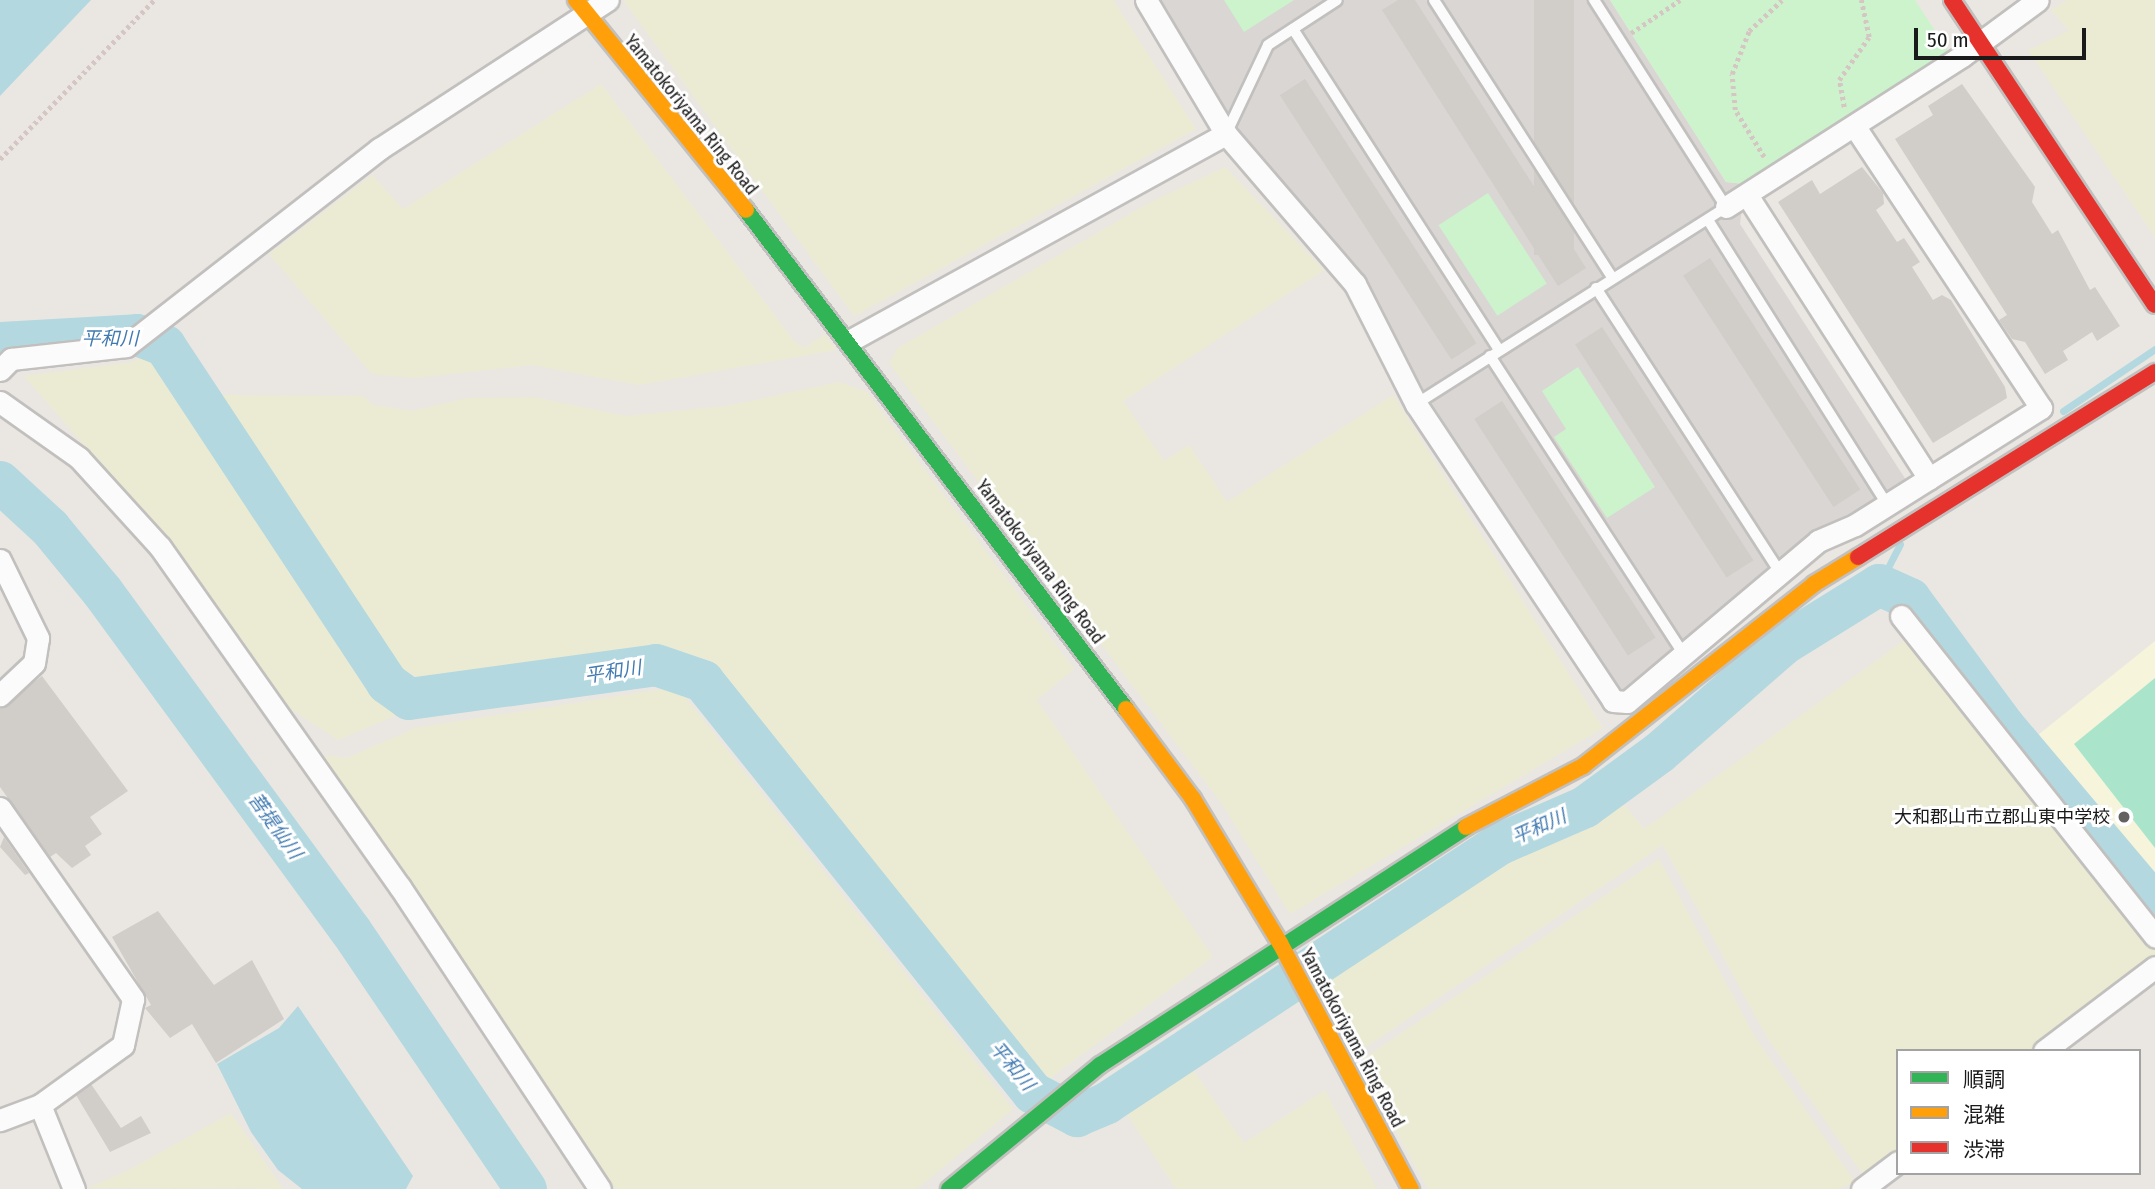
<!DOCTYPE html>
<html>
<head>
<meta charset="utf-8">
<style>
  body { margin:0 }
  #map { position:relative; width:2155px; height:1189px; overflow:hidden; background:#eae7e2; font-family:"Fira Sans Condensed","Noto Sans JP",sans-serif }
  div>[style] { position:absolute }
  .residential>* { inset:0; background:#d9d6d4 }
  .education>* { inset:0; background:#f6f4db }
  .farmland>* { inset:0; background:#ebebd4 }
  .park>* { inset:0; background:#cdf3cd; transform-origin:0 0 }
  .pitch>* { inset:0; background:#aae5cb }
  .water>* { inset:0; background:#b3d8e0 }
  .stream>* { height:7px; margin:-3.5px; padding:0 3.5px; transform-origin:3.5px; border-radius:3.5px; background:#b3d8e0 }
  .river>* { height:42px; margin:-21px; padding:0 21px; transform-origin:21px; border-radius:21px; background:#b3d8e0 }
  .building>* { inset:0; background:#d1cdc9; transform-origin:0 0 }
  .path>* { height:4.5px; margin-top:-2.25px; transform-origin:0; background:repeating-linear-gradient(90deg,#d6c6c3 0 3.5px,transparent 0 7px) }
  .roads { filter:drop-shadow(2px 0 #c2c0be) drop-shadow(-2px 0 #c2c0be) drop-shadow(0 2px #c2c0be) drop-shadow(0 -2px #c2c0be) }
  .lane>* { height:10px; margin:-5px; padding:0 5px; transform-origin:5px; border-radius:5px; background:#fcfbfb }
  .street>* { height:21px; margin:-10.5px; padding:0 10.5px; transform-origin:10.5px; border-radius:10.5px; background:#fcfbfb }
  .fast>* { height:16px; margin:-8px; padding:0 8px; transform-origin:8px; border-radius:8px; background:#30b455 }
  .slow>* { height:16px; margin:-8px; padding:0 8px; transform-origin:8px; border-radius:8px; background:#ff9f0a }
  .jam>* { height:16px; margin:-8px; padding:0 8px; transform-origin:8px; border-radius:8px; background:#e5322d }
  .dots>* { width:19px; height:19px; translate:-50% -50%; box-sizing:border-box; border:4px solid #fff; border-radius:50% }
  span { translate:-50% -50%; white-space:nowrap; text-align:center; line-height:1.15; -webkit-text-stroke:6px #fff; paint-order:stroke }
  .street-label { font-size:18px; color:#1a1a1a }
  .poi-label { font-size:18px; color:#1a1a1a }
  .right { translate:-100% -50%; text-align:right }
  .water-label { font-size:19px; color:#417ab0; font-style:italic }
  .legend { position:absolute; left:1896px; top:1049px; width:245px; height:126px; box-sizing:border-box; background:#fff; border:2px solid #a3a3a3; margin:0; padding:9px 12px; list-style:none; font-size:21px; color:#1a1a1a }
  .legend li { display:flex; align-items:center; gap:14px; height:35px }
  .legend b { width:35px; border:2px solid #a3a3a3 }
  .scale { position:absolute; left:1914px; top:28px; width:172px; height:32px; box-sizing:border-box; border:4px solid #1a1a1a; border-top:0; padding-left:9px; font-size:21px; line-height:24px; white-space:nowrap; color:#1a1a1a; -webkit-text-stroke:5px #fff; paint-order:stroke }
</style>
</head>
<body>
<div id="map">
  <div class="residential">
    <div style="clip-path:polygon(1154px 0,1610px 0,1726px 182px,1745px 184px,1740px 224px,1908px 483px,1814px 532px,1624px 692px,1615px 690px,1393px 343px,1248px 144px)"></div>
  </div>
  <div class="education">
    <div style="clip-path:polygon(2155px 641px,2155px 894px,2033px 739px)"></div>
  </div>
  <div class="farmland">
    <div style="clip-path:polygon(623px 0,1113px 0,1196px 129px,854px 316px)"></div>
    <div style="clip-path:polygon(2067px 0,2155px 0,2155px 237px,2028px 50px,2069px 31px,2051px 10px)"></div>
    <div style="clip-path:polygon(601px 84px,794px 341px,804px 348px,825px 334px,836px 350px,639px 385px,532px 365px,416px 378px,372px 374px,269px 254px,372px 175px,403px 209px)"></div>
    <div style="clip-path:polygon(1225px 167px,1324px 270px,1123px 401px,1164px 461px,1189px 445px,1227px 502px,1393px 395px,1603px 728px,1290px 914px,1222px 804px,889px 363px,898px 348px,1147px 204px)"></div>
    <div style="clip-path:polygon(141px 354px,154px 358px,376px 691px,406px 711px,338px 740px,282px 703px,161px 534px,24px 376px,134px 362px)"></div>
    <div style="clip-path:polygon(839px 382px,867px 392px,1074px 669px,1037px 700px,1213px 957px,1045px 1082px,735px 688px,699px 657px,664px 648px,430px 682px,400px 669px,220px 395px,363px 396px,373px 405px,413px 411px,467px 398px,534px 397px,625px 416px,727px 406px)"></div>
    <div style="clip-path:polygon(1909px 637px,2155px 946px,2155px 960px,2033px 1051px,1898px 1051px,1898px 1151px,1864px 1176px,1766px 1036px,1663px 845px,1356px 1054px,1325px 991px,1332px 969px,1482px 873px,1620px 799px,1644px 829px)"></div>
    <div style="clip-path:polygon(670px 688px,683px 695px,1013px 1109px,917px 1189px,616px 1189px,320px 755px,347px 758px,415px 728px)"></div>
    <div style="clip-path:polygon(1659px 859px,1755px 1037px,1855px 1182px,1838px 1189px,1428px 1189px,1393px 1126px,1404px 1120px,1383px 1091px,1377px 1093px,1360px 1061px)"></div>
    <div style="clip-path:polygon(1191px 1067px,1244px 1143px,1325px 1090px,1377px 1189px,1176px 1189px,1124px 1110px)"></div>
    <div style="clip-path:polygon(231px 1113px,283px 1189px,87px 1188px,125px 1172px)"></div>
  </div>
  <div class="park">
    <div style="clip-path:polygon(1224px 0,1294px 0,1244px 32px)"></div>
    <div style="clip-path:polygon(1610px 0,1915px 0,1949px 52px,1745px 184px,1726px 182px)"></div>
    <div style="left:1488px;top:193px;width:108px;height:59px;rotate:57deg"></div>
    <div style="clip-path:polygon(1578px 367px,1655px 487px,1607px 518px,1554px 437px,1566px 429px,1542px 391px)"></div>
  </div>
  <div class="pitch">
    <div style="clip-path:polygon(2155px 678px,2155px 848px,2074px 744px)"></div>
  </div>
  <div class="water">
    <div style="clip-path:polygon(0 0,91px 0,0 96px)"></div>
    <div style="clip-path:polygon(298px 1006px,413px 1176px,406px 1189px,302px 1189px,278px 1170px,251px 1132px,217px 1064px,279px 1028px)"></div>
  </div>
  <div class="stream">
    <div style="left:2063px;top:411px;width:111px;rotate:-34deg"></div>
    <div style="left:1879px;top:585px;width:46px;rotate:-62.9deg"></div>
  </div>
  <div class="river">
    <div style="left:0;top:343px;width:137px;rotate:-3.3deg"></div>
    <div style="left:137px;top:335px;width:30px;rotate:21deg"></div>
    <div style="left:165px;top:346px;width:404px;rotate:56.6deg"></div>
    <div style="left:387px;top:683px;width:27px;rotate:36deg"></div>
    <div style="left:409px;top:699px;width:249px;rotate:-7.8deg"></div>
    <div style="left:656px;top:665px;width:50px;rotate:18.8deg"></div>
    <div style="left:703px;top:681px;width:528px;rotate:51.31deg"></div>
    <div style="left:1033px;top:1093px;width:50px;rotate:27.6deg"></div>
    <div style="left:1077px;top:1116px;width:33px;rotate:-23deg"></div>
    <div style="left:1107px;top:1103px;width:471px;rotate:-33.4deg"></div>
    <div style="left:1500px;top:844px;width:93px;rotate:-23.5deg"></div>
    <div style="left:1585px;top:807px;width:92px;rotate:-36.1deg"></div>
    <div style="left:1659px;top:753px;width:166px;rotate:-41.1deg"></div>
    <div style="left:1784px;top:644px;width:112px;rotate:-31.8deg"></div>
    <div style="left:1879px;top:585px;width:34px;rotate:24deg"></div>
    <div style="left:1910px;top:599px;width:158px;rotate:53.5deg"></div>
    <div style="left:2004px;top:726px;width:234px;rotate:49.8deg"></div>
    <div style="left:0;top:482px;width:68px;rotate:42.6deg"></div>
    <div style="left:50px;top:528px;width:82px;rotate:50.5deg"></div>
    <div style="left:102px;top:591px;width:421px;rotate:53.8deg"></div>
    <div style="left:351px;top:931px;width:312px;rotate:55.9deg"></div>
  </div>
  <div class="building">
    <div style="clip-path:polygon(1398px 0,1415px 0,1586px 268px,1558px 286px,1382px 10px)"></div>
    <div style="left:1534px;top:0;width:40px;height:255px"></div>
    <div style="left:1305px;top:79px;width:315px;height:30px;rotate:57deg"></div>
    <div style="clip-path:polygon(1962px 84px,2035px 187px,2032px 202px,2052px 234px,2058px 230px,2090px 290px,2095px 287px,2120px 326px,2097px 341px,2092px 332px,2063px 351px,2068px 360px,2045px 374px,2025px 342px,2012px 339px,1999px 320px,2007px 315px,1895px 139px,1933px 115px,1928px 106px)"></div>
    <div style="clip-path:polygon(1862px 167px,1883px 193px,1884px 204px,1876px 210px,1897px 242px,1904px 238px,1920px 262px,1912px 267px,1933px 300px,1942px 295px,1951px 300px,2005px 387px,2007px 398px,1933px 443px,1778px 202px,1812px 180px,1820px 194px)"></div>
    <div style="left:1710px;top:258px;width:276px;height:32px;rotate:57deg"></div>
    <div style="left:1602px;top:327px;width:278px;height:32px;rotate:57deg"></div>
    <div style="left:1502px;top:401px;width:282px;height:33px;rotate:57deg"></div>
    <div style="clip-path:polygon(42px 676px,128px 791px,90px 817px,102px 834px,85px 846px,91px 855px,72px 868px,56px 853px,50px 857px,0 787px,0 708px)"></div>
    <div style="clip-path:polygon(4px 837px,29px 873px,25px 875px,0 847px)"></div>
    <div style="clip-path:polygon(158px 911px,214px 985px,252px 960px,284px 1019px,216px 1063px,192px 1024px,170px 1038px,145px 1008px,151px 1005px,112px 937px)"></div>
    <div style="clip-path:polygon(91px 1084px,121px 1128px,141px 1116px,151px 1133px,110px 1152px,76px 1095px)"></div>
  </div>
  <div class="path">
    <div style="left:1631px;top:33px;width:59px;rotate:-34deg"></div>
    <div style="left:1844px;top:107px;width:27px;rotate:-100deg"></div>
    <div style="left:1839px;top:80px;width:52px;rotate:-55.1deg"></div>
    <div style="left:1869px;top:37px;width:38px;rotate:-102deg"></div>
    <div style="left:1764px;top:157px;width:55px;rotate:-121.7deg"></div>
    <div style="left:1735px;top:110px;width:36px;rotate:-95deg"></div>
    <div style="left:1732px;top:74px;width:46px;rotate:-68.4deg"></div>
    <div style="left:1749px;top:31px;width:45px;rotate:-43.2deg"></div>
    <div style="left:0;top:159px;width:221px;rotate:-45.9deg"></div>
  </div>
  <div class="roads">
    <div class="lane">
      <div style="left:1434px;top:0;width:329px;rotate:57.3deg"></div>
      <div style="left:1293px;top:29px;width:381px;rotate:57.3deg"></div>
      <div style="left:1226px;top:134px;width:98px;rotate:-64.7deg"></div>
      <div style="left:1268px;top:45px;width:82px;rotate:-33.1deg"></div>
      <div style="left:1708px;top:220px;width:336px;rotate:57.8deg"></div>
      <div style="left:1596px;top:288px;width:338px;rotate:57.1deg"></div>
      <div style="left:1490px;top:356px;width:356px;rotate:57deg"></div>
      <div style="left:1416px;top:404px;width:367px;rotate:-32.4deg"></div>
      <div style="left:1726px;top:207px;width:246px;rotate:-122.5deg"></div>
    </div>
    <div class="street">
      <div style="left:1146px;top:0;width:156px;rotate:59.2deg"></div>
      <div style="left:1226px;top:134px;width:198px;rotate:49.3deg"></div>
      <div style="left:1355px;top:284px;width:135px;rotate:63.1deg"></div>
      <div style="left:1416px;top:404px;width:356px;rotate:56.4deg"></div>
      <div style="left:1613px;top:701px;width:14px;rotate:4deg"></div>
      <div style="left:1627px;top:702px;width:250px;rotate:-40.1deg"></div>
      <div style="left:1818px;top:541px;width:40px;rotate:-23.4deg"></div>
      <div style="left:1855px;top:525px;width:220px;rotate:-32.2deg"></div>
      <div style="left:2041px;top:408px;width:338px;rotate:-123.5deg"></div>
      <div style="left:1747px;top:195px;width:337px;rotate:57.3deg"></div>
      <div style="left:1726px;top:207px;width:280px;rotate:-32.6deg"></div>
      <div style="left:1962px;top:56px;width:94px;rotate:-36.4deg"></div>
      <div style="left:851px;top:340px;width:428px;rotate:-28.8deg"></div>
      <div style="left:0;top:370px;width:16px;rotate:-45deg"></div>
      <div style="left:11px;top:359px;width:116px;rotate:-6.4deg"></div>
      <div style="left:126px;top:346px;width:321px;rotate:-37.9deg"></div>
      <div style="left:379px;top:149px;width:273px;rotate:-33.1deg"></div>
      <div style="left:0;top:402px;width:97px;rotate:35.3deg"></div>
      <div style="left:79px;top:458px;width:120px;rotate:47.7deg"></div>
      <div style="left:160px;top:547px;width:416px;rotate:54.8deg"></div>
      <div style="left:400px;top:887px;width:362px;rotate:56.5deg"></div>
      <div style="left:0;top:560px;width:87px;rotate:64deg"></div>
      <div style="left:38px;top:638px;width:25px;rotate:99deg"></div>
      <div style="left:34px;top:663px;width:47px;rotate:136.7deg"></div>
      <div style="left:1901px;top:616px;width:409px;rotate:51.6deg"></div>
      <div style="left:0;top:808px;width:233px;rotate:55.1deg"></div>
      <div style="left:133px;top:999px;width:47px;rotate:102.3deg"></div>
      <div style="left:123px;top:1045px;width:102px;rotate:144.1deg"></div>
      <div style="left:40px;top:1105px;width:43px;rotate:159.4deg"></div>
      <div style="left:2044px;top:1051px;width:139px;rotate:-37.1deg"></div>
      <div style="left:40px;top:1105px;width:91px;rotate:68deg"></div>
      <div style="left:1862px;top:1189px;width:45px;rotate:-36.9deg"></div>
    </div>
    <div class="fast">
      <div style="left:746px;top:210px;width:627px;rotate:52.71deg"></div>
      <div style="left:949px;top:1189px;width:195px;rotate:-39.4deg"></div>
      <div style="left:1100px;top:1065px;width:437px;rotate:-33deg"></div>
    </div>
    <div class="slow">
      <div style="left:576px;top:0;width:270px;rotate:51deg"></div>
      <div style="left:1126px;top:709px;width:112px;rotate:53.3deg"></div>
      <div style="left:1193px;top:799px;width:168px;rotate:58.9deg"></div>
      <div style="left:1280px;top:943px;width:279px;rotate:62deg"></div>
      <div style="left:1466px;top:827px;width:132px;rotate:-27.5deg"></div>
      <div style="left:1583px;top:766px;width:294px;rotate:-38.2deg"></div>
      <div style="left:1814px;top:584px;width:52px;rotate:-31.5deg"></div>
    </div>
    <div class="jam">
      <div style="left:1952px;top:0;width:366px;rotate:56.4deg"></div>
      <div style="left:1858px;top:557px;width:350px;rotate:-31.9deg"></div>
    </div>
  </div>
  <div class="dots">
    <div style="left:2124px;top:817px;background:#636260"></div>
  </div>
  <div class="street-label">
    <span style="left:691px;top:115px;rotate:51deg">Yamatokoriyama Ring Road</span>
    <span style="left:1040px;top:562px;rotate:53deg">Yamatokoriyama Ring Road</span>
    <span style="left:1352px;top:1038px;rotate:62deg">Yamatokoriyama Ring Road</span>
  </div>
  <div class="poi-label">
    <span class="right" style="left:2110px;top:817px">大和郡山市立郡山東中学校</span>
  </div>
  <div class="water-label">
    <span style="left:110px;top:339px">平和川</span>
    <span style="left:613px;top:672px;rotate:-9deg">平和川</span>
    <span style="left:275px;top:826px;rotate:54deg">菩提仙川</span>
    <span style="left:1539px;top:827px;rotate:-24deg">平和川</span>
    <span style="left:1012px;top:1066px;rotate:50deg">平和川</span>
  </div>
  <ul class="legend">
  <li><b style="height:9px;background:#30b455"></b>順調</li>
  <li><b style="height:9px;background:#ff9f0a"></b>混雑</li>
  <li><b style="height:9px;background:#e5322d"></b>渋滞</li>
  </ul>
  <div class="scale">50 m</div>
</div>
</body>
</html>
